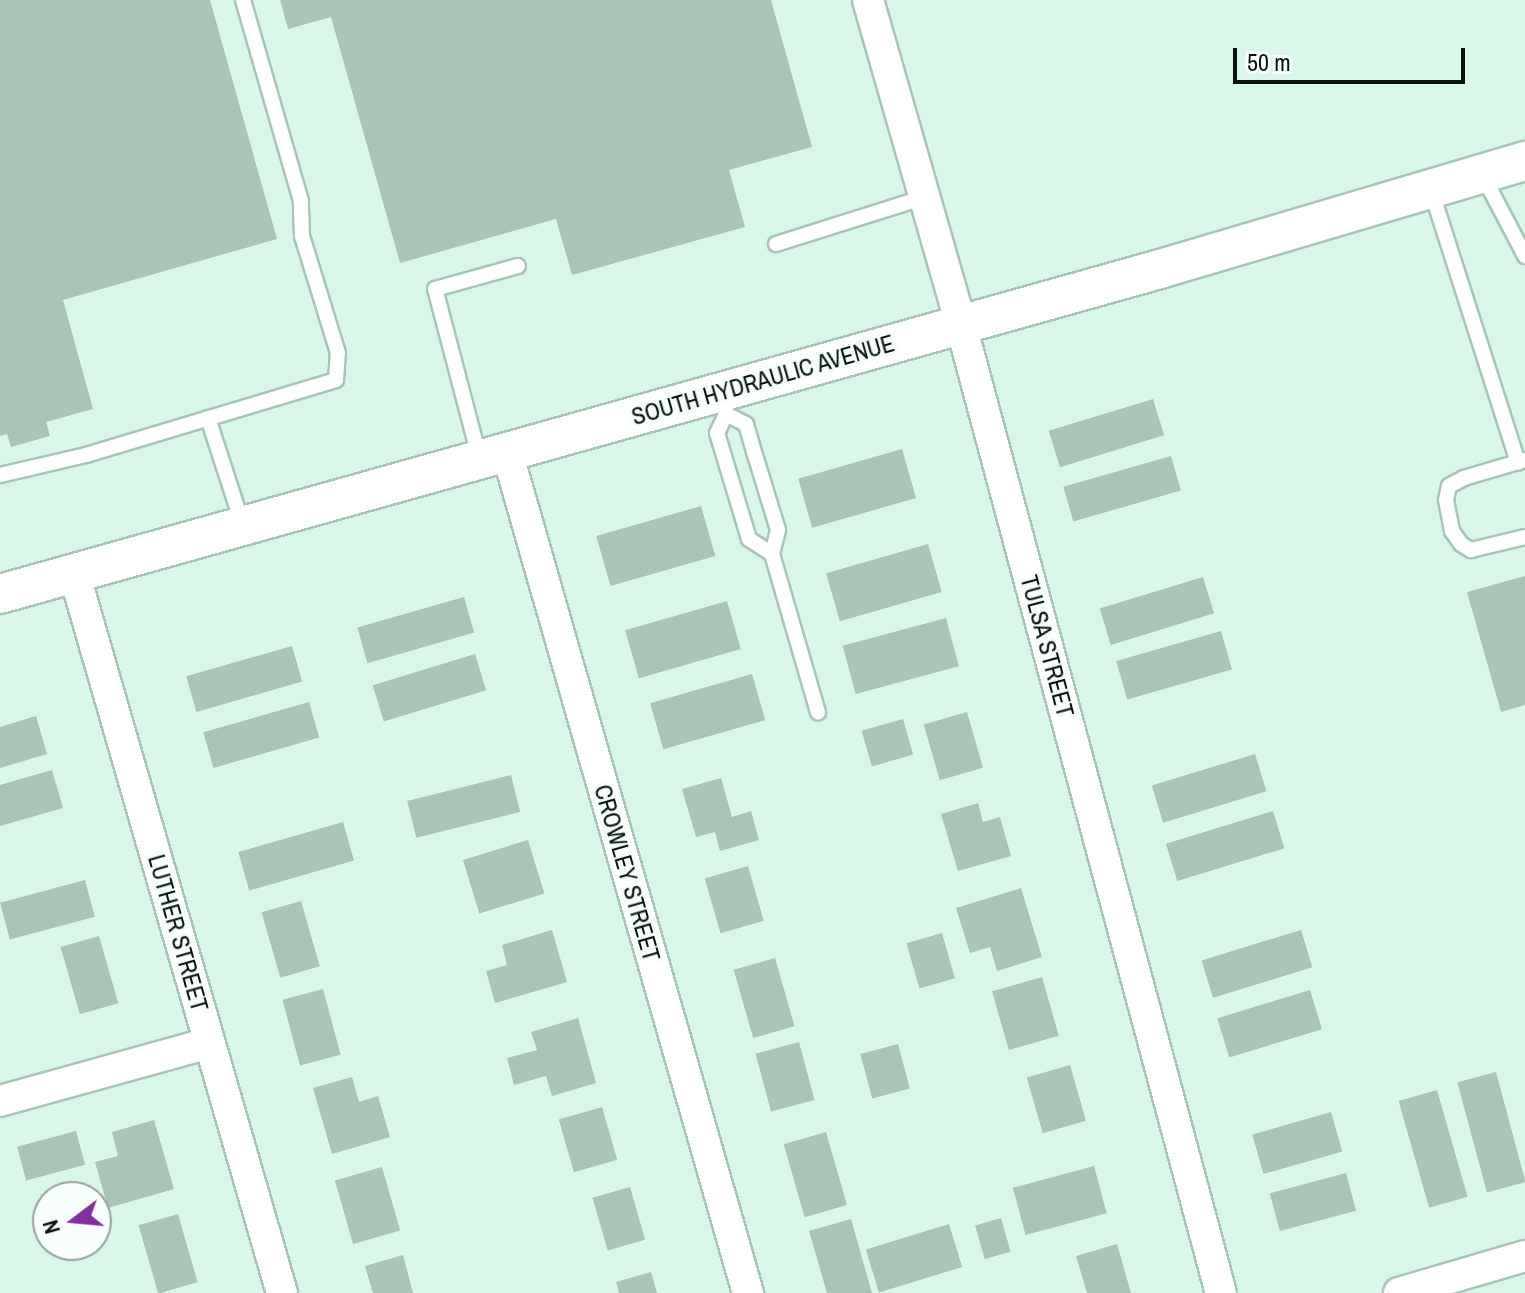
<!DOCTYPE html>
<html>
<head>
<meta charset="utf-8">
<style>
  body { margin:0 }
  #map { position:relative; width:1525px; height:1293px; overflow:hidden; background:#d9f7e9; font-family:"Archivo Narrow",sans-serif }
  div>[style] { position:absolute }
  .building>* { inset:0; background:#a8c5b8; transform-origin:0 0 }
  .roads { filter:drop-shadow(2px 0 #a8c5b8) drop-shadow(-2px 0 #a8c5b8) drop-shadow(0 2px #a8c5b8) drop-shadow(0 -2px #a8c5b8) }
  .service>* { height:14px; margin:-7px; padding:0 7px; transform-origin:7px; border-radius:7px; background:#fff }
  .minor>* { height:30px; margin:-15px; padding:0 15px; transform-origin:15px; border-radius:15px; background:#fff }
  .tertiary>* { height:38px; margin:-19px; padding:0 19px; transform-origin:19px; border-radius:19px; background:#fff }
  span { translate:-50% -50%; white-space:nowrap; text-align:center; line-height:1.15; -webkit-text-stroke:8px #f8fefb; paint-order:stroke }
  .street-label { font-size:24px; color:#08120e }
  .north { position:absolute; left:32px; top:1181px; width:80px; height:80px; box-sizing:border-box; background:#f8fefb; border:2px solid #98a09c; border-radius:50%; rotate:254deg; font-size:22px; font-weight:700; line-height:32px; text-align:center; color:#08120e }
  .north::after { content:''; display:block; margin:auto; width:28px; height:36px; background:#83309f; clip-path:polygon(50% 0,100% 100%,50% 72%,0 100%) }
  .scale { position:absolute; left:1233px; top:48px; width:232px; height:36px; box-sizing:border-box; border:4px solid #08120e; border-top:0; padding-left:10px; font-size:24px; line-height:28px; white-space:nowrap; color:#08120e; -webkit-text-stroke:6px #f8fefb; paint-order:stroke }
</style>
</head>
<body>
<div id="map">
  <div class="building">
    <div style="clip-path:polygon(0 0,210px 0,277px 239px,63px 300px,93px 409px,46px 422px,50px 436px,11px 447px,7px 434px,0 436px)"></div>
    <div style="clip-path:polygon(280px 0,771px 0,812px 147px,729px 170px,745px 227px,572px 275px,556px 219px,400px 263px,331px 17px,288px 29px)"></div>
    <div style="left:1153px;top:399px;width:38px;height:109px;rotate:73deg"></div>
    <div style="left:902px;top:449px;width:51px;height:108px;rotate:74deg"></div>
    <div style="left:1171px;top:456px;width:36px;height:112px;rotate:74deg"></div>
    <div style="left:701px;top:506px;width:52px;height:109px;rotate:74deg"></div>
    <div style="left:928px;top:544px;width:50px;height:106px;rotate:74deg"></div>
    <div style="clip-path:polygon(1525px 576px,1525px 705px,1501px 712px,1467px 592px)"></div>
    <div style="left:1203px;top:577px;width:38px;height:108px;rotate:73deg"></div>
    <div style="left:464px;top:597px;width:37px;height:111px;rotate:74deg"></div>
    <div style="left:727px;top:601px;width:50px;height:106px;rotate:74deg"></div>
    <div style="left:946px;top:618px;width:50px;height:107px;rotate:75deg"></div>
    <div style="left:1221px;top:631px;width:40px;height:109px;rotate:74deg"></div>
    <div style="left:292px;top:646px;width:37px;height:110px;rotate:74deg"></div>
    <div style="left:475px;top:654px;width:38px;height:107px;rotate:73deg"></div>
    <div style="left:752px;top:674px;width:48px;height:106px;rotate:74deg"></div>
    <div style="left:309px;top:702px;width:37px;height:110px;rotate:74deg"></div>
    <div style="left:967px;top:712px;width:58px;height:45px;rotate:74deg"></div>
    <div style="clip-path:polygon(36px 716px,47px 754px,0 768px,0 727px)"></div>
    <div style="left:903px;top:719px;width:37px;height:43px;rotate:74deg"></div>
    <div style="left:1255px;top:754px;width:39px;height:108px;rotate:73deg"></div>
    <div style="clip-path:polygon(52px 770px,63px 808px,0 826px,0 785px)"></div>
    <div style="left:511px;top:775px;width:38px;height:107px;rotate:76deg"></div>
    <div style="clip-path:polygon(721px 778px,732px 817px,751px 811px,759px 840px,720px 851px,715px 832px,696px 837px,682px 789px)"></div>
    <div style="clip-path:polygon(978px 803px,983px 822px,1000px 817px,1011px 856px,958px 871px,941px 814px)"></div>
    <div style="left:1273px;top:811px;width:39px;height:112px;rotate:73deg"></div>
    <div style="left:343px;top:822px;width:40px;height:109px;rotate:74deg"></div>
    <div style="left:528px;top:840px;width:56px;height:68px;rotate:73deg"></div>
    <div style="left:748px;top:866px;width:57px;height:45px;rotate:74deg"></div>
    <div style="left:85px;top:880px;width:38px;height:88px;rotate:75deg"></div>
    <div style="clip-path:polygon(1021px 888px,1042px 957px,997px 971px,990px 947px,970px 953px,956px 908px)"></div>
    <div style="left:301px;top:901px;width:68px;height:41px;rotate:74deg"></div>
    <div style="clip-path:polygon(552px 930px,567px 982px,495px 1003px,486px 971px,507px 965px,502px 945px)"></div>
    <div style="left:1301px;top:930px;width:39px;height:104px;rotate:73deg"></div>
    <div style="left:942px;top:933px;width:47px;height:37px;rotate:74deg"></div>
    <div style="left:99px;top:936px;width:70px;height:40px;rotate:74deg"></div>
    <div style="left:775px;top:958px;width:71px;height:43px;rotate:74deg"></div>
    <div style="left:1042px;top:977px;width:61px;height:52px;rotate:74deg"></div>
    <div style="left:323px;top:989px;width:68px;height:42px;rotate:75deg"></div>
    <div style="left:1310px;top:990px;width:41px;height:97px;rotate:73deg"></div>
    <div style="clip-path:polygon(578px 1018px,596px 1083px,552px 1096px,546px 1076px,514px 1085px,507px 1058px,537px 1050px,531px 1032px)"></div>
    <div style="left:799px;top:1042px;width:60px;height:45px;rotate:75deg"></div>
    <div style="left:898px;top:1044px;width:46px;height:39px;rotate:75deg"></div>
    <div style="left:1070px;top:1065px;width:58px;height:45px;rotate:74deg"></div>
    <div style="left:1496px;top:1072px;width:114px;height:40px;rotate:75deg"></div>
    <div style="clip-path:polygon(352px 1077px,359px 1102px,378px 1096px,390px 1137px,332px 1154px,313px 1088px)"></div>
    <div style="left:1437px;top:1090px;width:111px;height:40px;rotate:74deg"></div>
    <div style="left:602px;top:1107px;width:55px;height:45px;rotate:74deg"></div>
    <div style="left:1331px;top:1112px;width:41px;height:82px;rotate:74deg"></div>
    <div style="clip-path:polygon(154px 1120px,174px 1189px,108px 1208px,95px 1162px,118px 1156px,112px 1132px)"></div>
    <div style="left:76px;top:1131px;width:35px;height:61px;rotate:75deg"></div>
    <div style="left:826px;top:1132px;width:76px;height:44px;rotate:74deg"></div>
    <div style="left:1094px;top:1166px;width:49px;height:84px;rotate:75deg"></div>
    <div style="left:382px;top:1167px;width:66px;height:49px;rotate:74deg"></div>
    <div style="left:1346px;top:1173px;width:39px;height:79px;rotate:75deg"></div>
    <div style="left:630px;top:1187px;width:55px;height:39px;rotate:74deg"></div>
    <div style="left:178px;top:1214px;width:71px;height:41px;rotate:74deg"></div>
    <div style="left:1001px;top:1218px;width:35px;height:27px;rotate:74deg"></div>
    <div style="clip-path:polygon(851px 1219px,872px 1293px,827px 1293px,809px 1231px)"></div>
    <div style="left:949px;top:1224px;width:45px;height:87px;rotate:73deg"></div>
    <div style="clip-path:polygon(1117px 1244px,1131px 1293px,1087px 1293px,1076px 1256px)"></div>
    <div style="clip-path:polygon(403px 1255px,413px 1293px,373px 1293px,365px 1266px)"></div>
    <div style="clip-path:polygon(651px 1272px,657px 1293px,619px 1293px,616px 1282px)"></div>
  </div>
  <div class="roads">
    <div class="service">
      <div style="left:1482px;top:174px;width:93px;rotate:62.3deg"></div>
      <div style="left:1431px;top:190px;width:286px;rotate:72.3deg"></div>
      <div style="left:776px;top:244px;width:156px;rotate:-17.5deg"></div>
      <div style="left:724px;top:406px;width:8px;rotate:76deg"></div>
      <div style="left:726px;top:414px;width:21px;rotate:115deg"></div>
      <div style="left:717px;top:433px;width:111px;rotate:73.2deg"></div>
      <div style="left:749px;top:539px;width:27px;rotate:33deg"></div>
      <div style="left:726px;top:414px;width:22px;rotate:27deg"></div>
      <div style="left:746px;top:424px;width:35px;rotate:74deg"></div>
      <div style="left:756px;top:458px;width:75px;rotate:73deg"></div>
      <div style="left:778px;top:530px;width:25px;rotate:104deg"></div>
      <div style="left:772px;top:554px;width:165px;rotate:73.8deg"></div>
      <div style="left:208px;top:418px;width:114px;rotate:72deg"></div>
      <div style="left:480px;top:460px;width:177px;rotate:-104.7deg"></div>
      <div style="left:435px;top:289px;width:86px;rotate:-15.5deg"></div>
      <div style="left:1525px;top:460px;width:64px;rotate:163.6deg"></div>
      <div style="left:1464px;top:478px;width:17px;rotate:152deg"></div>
      <div style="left:1449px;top:486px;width:14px;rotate:102deg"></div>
      <div style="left:1446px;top:500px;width:32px;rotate:79deg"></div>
      <div style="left:1452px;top:531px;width:16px;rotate:55deg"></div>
      <div style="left:1461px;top:544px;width:12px;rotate:31deg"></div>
      <div style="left:1471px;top:550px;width:56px;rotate:-13.5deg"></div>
      <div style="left:0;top:475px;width:88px;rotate:-13.1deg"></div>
      <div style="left:86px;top:455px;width:261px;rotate:-16.7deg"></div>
      <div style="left:336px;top:380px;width:27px;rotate:-86deg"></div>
      <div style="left:338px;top:353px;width:122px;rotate:-107.1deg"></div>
      <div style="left:302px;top:236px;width:35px;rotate:-92deg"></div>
      <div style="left:301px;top:201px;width:209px;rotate:-106.1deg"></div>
    </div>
    <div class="minor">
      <div style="left:868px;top:0;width:338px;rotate:74deg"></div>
      <div style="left:961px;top:325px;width:1002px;rotate:74.97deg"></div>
      <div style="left:507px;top:452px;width:875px;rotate:74.01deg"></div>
      <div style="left:74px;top:573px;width:749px;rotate:73.89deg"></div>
      <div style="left:0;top:1101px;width:217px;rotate:-15.5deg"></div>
      <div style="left:1399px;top:1293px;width:131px;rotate:-16.4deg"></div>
    </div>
    <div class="tertiary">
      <div style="left:0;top:594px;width:1205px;rotate:-15.65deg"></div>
      <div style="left:1160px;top:269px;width:381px;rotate:-16.5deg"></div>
    </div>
  </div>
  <div class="street-label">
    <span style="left:763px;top:380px;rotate:-16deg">SOUTH HYDRAULIC AVENUE</span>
    <span style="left:1047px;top:646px;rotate:75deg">TULSA STREET</span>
    <span style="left:627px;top:873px;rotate:74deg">CROWLEY STREET</span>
    <span style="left:178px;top:933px;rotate:74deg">LUTHER STREET</span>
  </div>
  <div class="north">N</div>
  <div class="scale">50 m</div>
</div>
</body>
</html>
